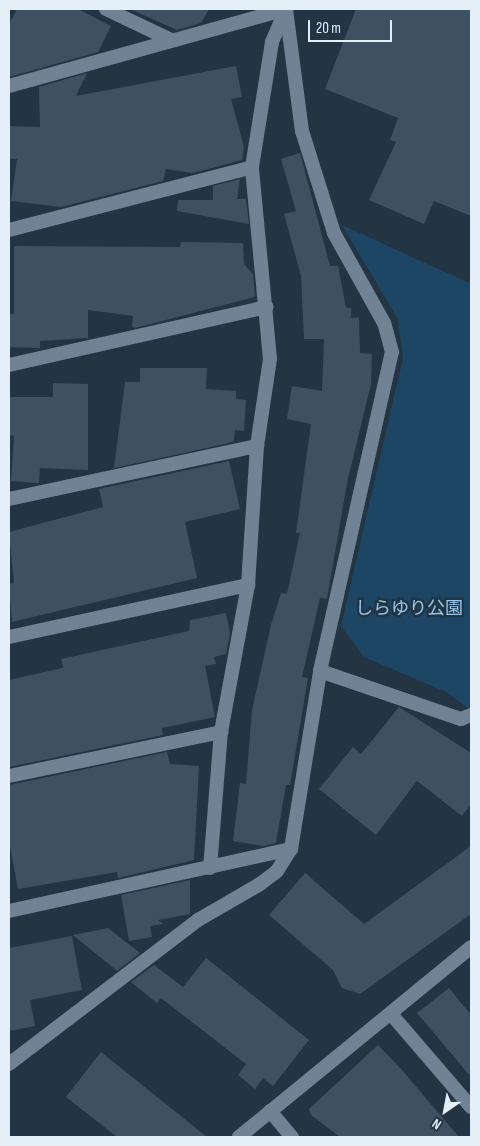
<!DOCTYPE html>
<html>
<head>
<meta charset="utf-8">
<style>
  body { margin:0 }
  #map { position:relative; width:480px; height:1146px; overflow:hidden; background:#233543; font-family:"Sofia Sans Condensed","Noto Sans JP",sans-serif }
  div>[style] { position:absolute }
  .green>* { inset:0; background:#1d4665 }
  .building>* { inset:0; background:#3f5161 }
  .minor>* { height:14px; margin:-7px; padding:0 7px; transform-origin:7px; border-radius:7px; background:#6f8394 }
  .tertiary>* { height:14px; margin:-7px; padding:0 7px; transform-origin:7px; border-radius:7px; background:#6f8394 }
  span { translate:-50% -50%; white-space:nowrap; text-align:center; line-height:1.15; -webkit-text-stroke:5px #233543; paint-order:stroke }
  .park-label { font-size:18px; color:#95c8f1 }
  .frame { position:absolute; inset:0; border:10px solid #e4eff8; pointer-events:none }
  .north { position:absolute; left:420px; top:1086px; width:50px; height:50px; -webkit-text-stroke:4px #233543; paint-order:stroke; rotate:213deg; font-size:14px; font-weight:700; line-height:20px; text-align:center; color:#e4eff8 }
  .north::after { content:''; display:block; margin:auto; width:18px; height:22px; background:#e4eff8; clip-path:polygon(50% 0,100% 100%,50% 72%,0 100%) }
  .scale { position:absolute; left:308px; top:20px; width:84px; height:22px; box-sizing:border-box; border:2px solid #e4eff8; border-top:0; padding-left:6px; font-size:15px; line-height:18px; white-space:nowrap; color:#e4eff8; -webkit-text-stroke:4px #233543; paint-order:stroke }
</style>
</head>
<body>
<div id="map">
  <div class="green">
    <div style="clip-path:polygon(342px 225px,471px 284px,471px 710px,446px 692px,364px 657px,341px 626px,403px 358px,398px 319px)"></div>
  </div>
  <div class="building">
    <div style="clip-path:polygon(17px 9px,78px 9px,111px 26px,98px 52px,9px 77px,9px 24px)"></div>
    <div style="clip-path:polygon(130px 9px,209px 9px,201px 23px,177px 30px)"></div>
    <div style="clip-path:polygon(356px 9px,471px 9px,471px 216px,434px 201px,424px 224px,369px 200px,396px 142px,390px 140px,398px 118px,325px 89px)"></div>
    <div style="clip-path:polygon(236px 66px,242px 97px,231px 99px,244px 147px,242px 160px,193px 173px,166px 169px,163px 181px,61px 207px,11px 201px,17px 159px,9px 159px,9px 126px,40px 127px,39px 87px,87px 73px,76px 96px)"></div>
    <div style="clip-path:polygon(300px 153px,330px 266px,338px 266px,346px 308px,351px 308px,351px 318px,359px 317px,360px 353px,372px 354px,371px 384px,347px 483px,327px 599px,320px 598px,302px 677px,308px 678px,290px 785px,286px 785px,276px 843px,264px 846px,233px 841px,240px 783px,246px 784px,252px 710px,271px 625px,281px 593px,287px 594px,300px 533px,296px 533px,311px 424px,287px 419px,292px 386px,322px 391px,324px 339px,304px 339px,301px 276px,284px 214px,296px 211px,281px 159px)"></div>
    <div style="clip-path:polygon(240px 179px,237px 199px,246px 199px,249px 224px,177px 211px,178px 200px,213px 200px,213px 186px)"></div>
    <div style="clip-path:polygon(181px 242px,243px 243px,244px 264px,253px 274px,255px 297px,135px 328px,132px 327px,133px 316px,88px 310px,88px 338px,40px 341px,40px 348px,9px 347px,9px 314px,14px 314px,14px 246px,180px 247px)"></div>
    <div style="clip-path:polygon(140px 368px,207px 368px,206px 389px,236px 391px,236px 399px,246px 400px,244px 431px,235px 430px,234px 441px,225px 444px,114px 468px,125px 382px,140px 382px)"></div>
    <div style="clip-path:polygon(53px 383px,88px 384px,88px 470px,40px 468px,39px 483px,11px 481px,14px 436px,9px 435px,9px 397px,53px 397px)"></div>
    <div style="clip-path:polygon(229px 461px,240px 509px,185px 522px,197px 578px,12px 622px,9px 584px,14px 583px,9px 532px,103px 507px,99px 489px)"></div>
    <div style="clip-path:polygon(226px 613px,230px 633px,226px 654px,214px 657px,216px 664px,205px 666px,215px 717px,162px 728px,163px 735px,9px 767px,9px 680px,63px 668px,61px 659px,189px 631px,190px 620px)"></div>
    <div style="clip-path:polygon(399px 707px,471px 753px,471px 804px,462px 816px,417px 781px,376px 835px,319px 789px,353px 747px,361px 754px)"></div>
    <div style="clip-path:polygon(167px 752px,170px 764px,199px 766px,194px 860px,118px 878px,117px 872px,18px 889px,9px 840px,9px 785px)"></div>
    <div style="clip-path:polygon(471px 846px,471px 914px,360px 994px,342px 988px,333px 970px,269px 915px,305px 873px,364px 924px)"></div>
    <div style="clip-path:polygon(190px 880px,190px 914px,158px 920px,163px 924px,150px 926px,152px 937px,129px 941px,121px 895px)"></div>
    <div style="clip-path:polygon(108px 928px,140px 953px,117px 971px,73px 935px)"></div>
    <div style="clip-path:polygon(72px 936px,82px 990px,30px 1000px,35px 1026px,9px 1031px,9px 948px)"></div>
    <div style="clip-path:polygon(206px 958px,309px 1040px,273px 1086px,263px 1078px,255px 1089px,238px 1075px,246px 1064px,161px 998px,157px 1003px,131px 982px,154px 965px,183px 987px)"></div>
    <div style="clip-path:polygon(449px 988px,471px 1015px,471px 1077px,417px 1013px)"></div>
    <div style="clip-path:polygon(378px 1045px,401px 1069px,459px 1137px,340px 1137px,311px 1115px,309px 1109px)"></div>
    <div style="clip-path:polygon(101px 1052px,207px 1137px,117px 1137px,66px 1097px)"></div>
  </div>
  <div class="minor">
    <div style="left:106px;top:9px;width:70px;rotate:25.5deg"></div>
    <div style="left:9px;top:86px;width:288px;rotate:-15.5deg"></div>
    <div style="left:9px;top:230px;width:251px;rotate:-14.5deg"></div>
    <div style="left:9px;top:365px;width:264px;rotate:-12.7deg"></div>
    <div style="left:9px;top:499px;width:254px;rotate:-12.1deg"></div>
    <div style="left:9px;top:637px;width:245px;rotate:-12.3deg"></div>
    <div style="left:9px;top:776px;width:217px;rotate:-11.7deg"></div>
    <div style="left:210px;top:868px;width:136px;rotate:-85.4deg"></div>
    <div style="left:221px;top:732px;width:149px;rotate:-79.6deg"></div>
    <div style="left:248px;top:585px;width:139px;rotate:-86.3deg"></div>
    <div style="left:257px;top:446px;width:88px;rotate:-81.5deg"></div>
    <div style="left:270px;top:359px;width:193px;rotate:-95.4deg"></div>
    <div style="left:252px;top:167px;width:127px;rotate:-80.9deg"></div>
    <div style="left:272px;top:42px;width:36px;rotate:-67deg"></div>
    <div style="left:9px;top:911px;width:289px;rotate:-12.4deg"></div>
    <div style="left:391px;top:1014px;width:123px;rotate:49.3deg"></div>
    <div style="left:9px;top:1064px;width:238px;rotate:-37.3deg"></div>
    <div style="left:198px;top:920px;width:72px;rotate:-30.1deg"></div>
    <div style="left:260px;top:884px;width:21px;rotate:-37deg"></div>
    <div style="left:277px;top:871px;width:26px;rotate:-58deg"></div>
    <div style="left:291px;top:849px;width:180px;rotate:-80.7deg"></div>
    <div style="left:320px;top:671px;width:327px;rotate:-77.3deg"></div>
    <div style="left:392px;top:352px;width:30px;rotate:-105deg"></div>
    <div style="left:384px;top:323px;width:103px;rotate:-119.1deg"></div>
    <div style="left:334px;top:233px;width:107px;rotate:-107.4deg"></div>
    <div style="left:302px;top:131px;width:123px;rotate:-97.5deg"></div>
    <div style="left:270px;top:1111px;width:34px;rotate:50deg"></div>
    <div style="left:239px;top:1137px;width:300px;rotate:-39.3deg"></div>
  </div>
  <div class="tertiary">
    <div style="left:320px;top:671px;width:149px;rotate:18.8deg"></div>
    <div style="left:461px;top:719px;width:11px;rotate:-22deg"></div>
  </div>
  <div class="park-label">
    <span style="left:409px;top:609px">しらゆり公園</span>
  </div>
  <div class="frame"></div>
  <div class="north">N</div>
  <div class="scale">20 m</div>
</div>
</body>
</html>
